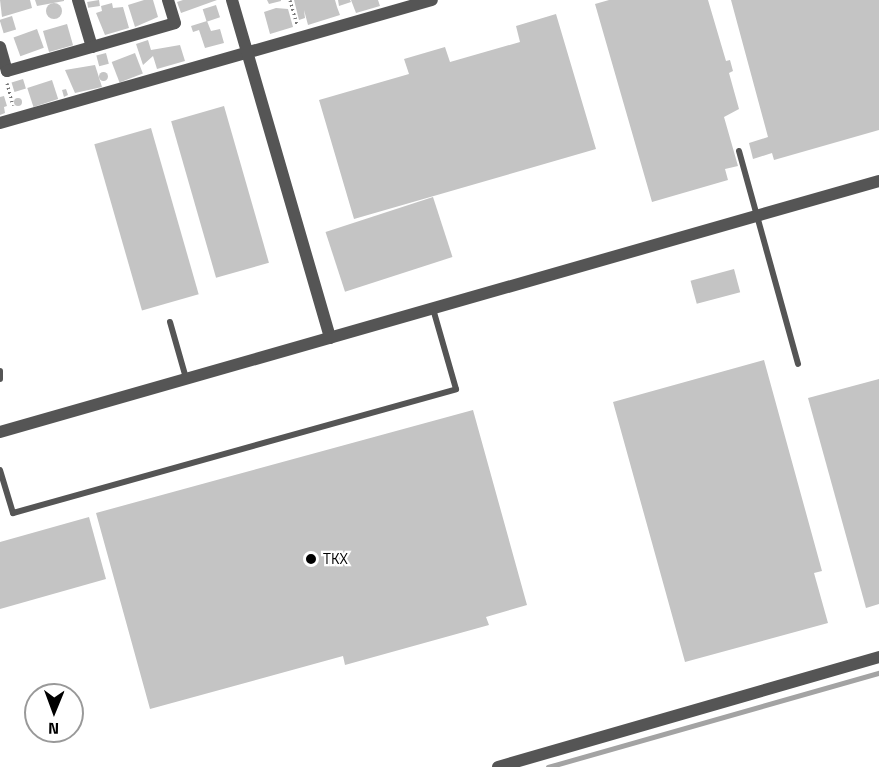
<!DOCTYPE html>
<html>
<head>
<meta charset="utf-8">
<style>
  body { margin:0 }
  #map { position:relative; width:879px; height:767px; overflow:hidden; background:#fff; font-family:"Titillium Web",sans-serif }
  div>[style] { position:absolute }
  .stream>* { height:4.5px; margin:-2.25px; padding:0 2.25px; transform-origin:2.25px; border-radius:2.25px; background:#a3a3a3 }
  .building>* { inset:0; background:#c4c4c4; transform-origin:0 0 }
  .round { border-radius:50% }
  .path>* { height:3px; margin-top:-1.5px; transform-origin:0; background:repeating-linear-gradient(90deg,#777 0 1.5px,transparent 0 4.5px) }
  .service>* { height:6px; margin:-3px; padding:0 3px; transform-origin:3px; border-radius:3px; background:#555 }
  .minor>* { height:12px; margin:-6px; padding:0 6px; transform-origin:6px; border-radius:6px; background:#555 }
  .tertiary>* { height:12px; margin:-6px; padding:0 6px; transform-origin:6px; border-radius:6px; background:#555 }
  .dots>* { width:16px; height:16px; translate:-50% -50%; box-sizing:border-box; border:3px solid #fff; border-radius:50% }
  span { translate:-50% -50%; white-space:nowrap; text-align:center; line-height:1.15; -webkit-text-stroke:4.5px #fff; paint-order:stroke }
  .poi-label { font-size:15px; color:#000 }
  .left { translate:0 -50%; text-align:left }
  .north { position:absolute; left:24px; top:683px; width:60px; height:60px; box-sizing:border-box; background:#fff; border:2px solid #999; border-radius:50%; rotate:181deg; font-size:16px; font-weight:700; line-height:24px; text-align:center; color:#000 }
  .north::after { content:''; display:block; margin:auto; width:21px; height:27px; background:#000; clip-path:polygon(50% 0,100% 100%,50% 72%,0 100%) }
</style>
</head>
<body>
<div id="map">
  <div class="stream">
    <div style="left:548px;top:767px;width:344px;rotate:-15.9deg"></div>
  </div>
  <div class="building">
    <div style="clip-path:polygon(0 0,30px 0,32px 8px,2px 17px)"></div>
    <div style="clip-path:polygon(35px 0,64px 0,64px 1px,37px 6px)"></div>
    <div style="left:99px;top:0;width:6px;height:12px;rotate:81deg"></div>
    <div style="clip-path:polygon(144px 0,153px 0,158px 17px,135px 27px,128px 5px)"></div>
    <div style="clip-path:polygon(217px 0,181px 13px,177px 2px,183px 0)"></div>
    <div style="clip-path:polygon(267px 0,281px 0,281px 1px,269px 4px)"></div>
    <div style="clip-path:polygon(294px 0,335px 0,337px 7px,334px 8px,337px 7px,340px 15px,308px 25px,304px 10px,305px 18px,299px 20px)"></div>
    <div style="clip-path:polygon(338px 0,350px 0,351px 2px,339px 6px)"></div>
    <div style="clip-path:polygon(351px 0,378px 0,380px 6px,356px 13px)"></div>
    <div style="clip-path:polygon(609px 0,708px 0,726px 61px,730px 60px,733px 71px,729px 73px,739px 109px,724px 117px,738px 166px,725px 169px,728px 180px,652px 202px,595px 4px)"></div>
    <div style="clip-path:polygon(731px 0,879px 0,879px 130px,774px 160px,772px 153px,753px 159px,749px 143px,768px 137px)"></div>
    <div class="round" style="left:46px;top:3px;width:16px;height:16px"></div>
    <div style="clip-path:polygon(112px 3px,113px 8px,123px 7px,129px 28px,105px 35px,96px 13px,102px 11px,101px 6px)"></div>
    <div style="left:216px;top:5px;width:13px;height:14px;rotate:72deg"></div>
    <div style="clip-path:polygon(276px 8px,288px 9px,293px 27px,270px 34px,264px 12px)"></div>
    <div style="clip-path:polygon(556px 14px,596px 149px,354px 219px,319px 100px,409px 74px,404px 59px,445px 47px,450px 62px,520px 42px,516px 26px)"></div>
    <div style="left:12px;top:16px;width:14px;height:13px;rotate:73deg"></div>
    <div style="clip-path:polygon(207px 21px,211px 31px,220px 29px,224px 43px,205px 48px,199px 30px,193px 32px,191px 26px)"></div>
    <div style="left:67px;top:24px;width:22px;height:25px;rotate:74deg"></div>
    <div style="left:37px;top:29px;width:20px;height:25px;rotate:70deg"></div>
    <div style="clip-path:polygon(148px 40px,151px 50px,180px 45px,185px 61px,157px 69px,153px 56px,143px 65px,136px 44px)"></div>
    <div style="left:106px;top:53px;width:11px;height:10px;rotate:75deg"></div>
    <div style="left:135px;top:53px;width:22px;height:25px;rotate:69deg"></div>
    <div style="clip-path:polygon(95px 65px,102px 87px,75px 93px,65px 70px)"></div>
    <div class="round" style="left:98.5px;top:71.5px;width:9px;height:9px"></div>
    <div style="left:23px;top:79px;width:10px;height:12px;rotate:73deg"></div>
    <div style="left:52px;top:80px;width:20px;height:26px;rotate:72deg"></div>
    <div style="clip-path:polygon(66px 89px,68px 95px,64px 97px,62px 90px)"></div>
    <div style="clip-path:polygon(4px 96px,7px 106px,4px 107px,5px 113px,0 115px,0 97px)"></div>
    <div class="round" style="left:14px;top:98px;width:8px;height:8px"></div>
    <div style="left:224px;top:106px;width:163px;height:55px;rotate:74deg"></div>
    <div style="left:151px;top:128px;width:173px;height:59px;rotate:74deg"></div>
    <div style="left:433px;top:197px;width:63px;height:113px;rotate:72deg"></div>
    <div style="left:734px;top:269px;width:24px;height:45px;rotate:75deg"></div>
    <div style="clip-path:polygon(764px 360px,822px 571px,814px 573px,828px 623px,685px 662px,613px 402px)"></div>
    <div style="clip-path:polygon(879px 379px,879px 604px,866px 608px,808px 398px)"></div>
    <div style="clip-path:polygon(473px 410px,527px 605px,486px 617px,489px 625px,345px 665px,343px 656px,150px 709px,96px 513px)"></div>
    <div style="clip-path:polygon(89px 517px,106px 579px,0 609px,0 542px)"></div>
  </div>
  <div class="path">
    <div style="left:290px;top:0;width:25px;rotate:74deg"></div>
    <div style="left:7px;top:83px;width:23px;rotate:75deg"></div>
  </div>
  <div class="service">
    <div style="left:739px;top:151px;width:221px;rotate:74.5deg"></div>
    <div style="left:170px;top:322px;width:58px;rotate:74.1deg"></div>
    <div style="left:0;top:371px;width:8px;rotate:90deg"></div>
    <div style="left:0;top:470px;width:45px;rotate:73.2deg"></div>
    <div style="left:13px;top:513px;width:460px;rotate:-15.6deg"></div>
    <div style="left:456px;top:389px;width:83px;rotate:-106deg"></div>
  </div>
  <div class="minor">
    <div style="left:78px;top:0;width:49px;rotate:73.4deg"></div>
    <div style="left:0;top:47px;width:25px;rotate:74deg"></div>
    <div style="left:7px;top:71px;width:88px;rotate:-15.8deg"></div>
    <div style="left:92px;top:47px;width:86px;rotate:-16.1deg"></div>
    <div style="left:175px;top:23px;width:24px;rotate:-107deg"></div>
    <div style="left:0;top:123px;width:449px;rotate:-15.9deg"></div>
    <div style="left:498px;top:767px;width:397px;rotate:-16.1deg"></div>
  </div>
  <div class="tertiary">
    <div style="left:232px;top:0;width:352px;rotate:73.8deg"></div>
    <div style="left:0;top:432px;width:914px;rotate:-15.94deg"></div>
  </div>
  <div class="dots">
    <div style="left:311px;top:559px;background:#000"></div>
  </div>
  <div class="poi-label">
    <span class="left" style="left:323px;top:559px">TKX</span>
  </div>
  <div class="north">N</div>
</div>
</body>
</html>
